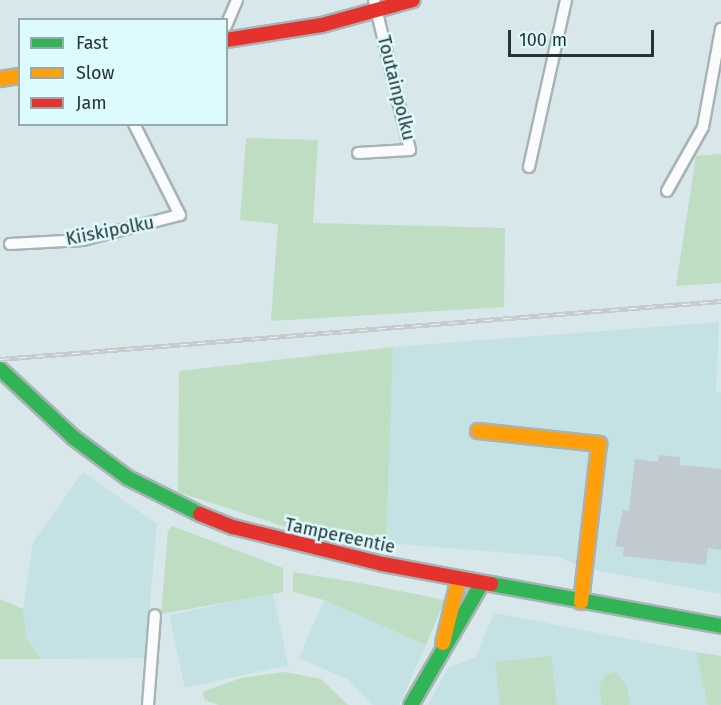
<!DOCTYPE html>
<html>
<head>
<meta charset="utf-8">
<style>
  body { margin:0 }
  #map { position:relative; width:721px; height:705px; overflow:hidden; background:#d8e7e9; font-family:"Fira Sans",sans-serif }
  div>[style] { position:absolute }
  .built>* { inset:0; background:#c4e1e4; transform-origin:0 0 }
  .green>* { inset:0; background:#beddc2 }
  .building>* { inset:0; background:#c0cacf }
  .roads { filter:drop-shadow(2px 0 #a8b3b5) drop-shadow(-2px 0 #a8b3b5) drop-shadow(0 2px #a8b3b5) drop-shadow(0 -2px #a8b3b5) }
  .street>* { height:10px; margin:-5px; padding:0 5px; transform-origin:5px; border-radius:5px; background:#f9fbfc }
  .fast>* { height:14px; margin:-7px; padding:0 7px; transform-origin:7px; border-radius:7px; background:#30b455 }
  .slow>* { height:14px; margin:-7px; padding:0 7px; transform-origin:7px; border-radius:7px; background:#ff9f0a }
  .jam>* { height:14px; margin:-7px; padding:0 7px; transform-origin:7px; border-radius:7px; background:#e5322d }
  .rail>* { height:5px; margin-top:-2.5px; transform-origin:0; background:repeating-linear-gradient(90deg,#ddfafe 0 9px,#c7cbcb 0 18px); box-sizing:border-box; border-block:2px solid #c7cbcb }
  span { translate:-50% -50%; white-space:nowrap; text-align:center; line-height:1.15; -webkit-text-stroke:5px #ddfafe; paint-order:stroke }
  .street-label { font-size:18px; color:#273334 }
  .legend { position:absolute; left:18px; top:18px; width:210px; height:108px; box-sizing:border-box; background:#ddfafe; border:2px solid #94aaad; margin:0; padding:8px 10px; list-style:none; font-size:18px; color:#273334 }
  .legend li { display:flex; align-items:center; gap:12px; height:30px }
  .legend b { width:30px; border:2px solid #94aaad }
  .scale { position:absolute; left:508px; top:30px; width:146px; height:27px; box-sizing:border-box; border:3px solid #273334; border-top:0; padding-left:8px; font-size:18px; line-height:21px; white-space:nowrap; color:#273334; -webkit-text-stroke:4px #ddfafe; paint-order:stroke }
</style>
</head>
<body>
<div id="map">
  <div class="built">
    <div style="clip-path:polygon(719px 322px,716px 391px,721px 393px,721px 594px,580px 567px,561px 557px,386px 543px,393px 347px)"></div>
    <div style="clip-path:polygon(83px 472px,157px 524px,145px 658px,41px 659px,26px 638px,23px 609px,33px 543px)"></div>
    <div style="left:273px;top:593px;width:74px;height:106px;rotate:78deg"></div>
    <div style="clip-path:polygon(324px 600px,426px 645px,399px 705px,372px 705px,347px 679px,299px 658px)"></div>
    <div style="clip-path:polygon(494px 613px,696px 652px,708px 705px,428px 705px,448px 668px,476px 657px)"></div>
  </div>
  <div class="green">
    <div style="clip-path:polygon(246px 138px,318px 140px,313px 223px,505px 228px,504px 307px,271px 321px,278px 224px,240px 220px)"></div>
    <div style="clip-path:polygon(721px 154px,721px 283px,676px 286px,696px 156px)"></div>
    <div style="clip-path:polygon(393px 347px,386px 543px,308px 534px,178px 492px,179px 371px)"></div>
    <div style="clip-path:polygon(172px 526px,283px 568px,283px 592px,161px 614px,168px 530px)"></div>
    <div style="clip-path:polygon(293px 572px,360px 583px,445px 600px,426px 645px,324px 600px,293px 592px)"></div>
    <div style="clip-path:polygon(0 599px,23px 609px,26px 638px,41px 659px,0 659px)"></div>
    <div style="clip-path:polygon(696px 652px,721px 656px,721px 705px,708px 705px)"></div>
    <div style="clip-path:polygon(551px 656px,557px 705px,500px 705px,495px 662px)"></div>
    <div style="clip-path:polygon(285px 672px,321px 679px,348px 705px,219px 705px,205px 700px,202px 692px,241px 678px)"></div>
    <div style="clip-path:polygon(616px 672px,627px 687px,630px 705px,602px 705px,599px 686px,605px 675px)"></div>
  </div>
  <div class="building">
    <div style="clip-path:polygon(659px 455px,680px 457px,680px 465px,721px 469px,721px 550px,708px 548px,706px 565px,623px 556px,624px 547px,615px 546px,623px 510px,629px 511px,635px 459px,658px 462px)"></div>
  </div>
  <div class="roads">
    <div class="street">
      <div style="left:226px;top:26px;width:28px;rotate:-67deg"></div>
      <div style="left:358px;top:153px;width:52px;rotate:-3.3deg"></div>
      <div style="left:410px;top:150px;width:154px;rotate:-103.5deg"></div>
      <div style="left:529px;top:167px;width:171px;rotate:-77.5deg"></div>
      <div style="left:667px;top:191px;width:73px;rotate:-60.6deg"></div>
      <div style="left:703px;top:127px;width:100px;rotate:-79.6deg"></div>
      <div style="left:10px;top:244px;width:73px;rotate:-3.1deg"></div>
      <div style="left:83px;top:240px;width:100px;rotate:-14.5deg"></div>
      <div style="left:180px;top:215px;width:102px;rotate:-116.8deg"></div>
      <div style="left:148px;top:705px;width:90px;rotate:-85.6deg"></div>
    </div>
    <div class="fast">
      <div style="left:0;top:369px;width:101px;rotate:43deg"></div>
      <div style="left:74px;top:438px;width:67px;rotate:36.5deg"></div>
      <div style="left:128px;top:478px;width:80px;rotate:26.6deg"></div>
      <div style="left:491px;top:584px;width:234px;rotate:10.3deg"></div>
      <div style="left:411px;top:705px;width:141px;rotate:-59.8deg"></div>
    </div>
    <div class="slow">
      <div style="left:0;top:79px;width:20px;rotate:-9deg"></div>
      <div style="left:478px;top:431px;width:122px;rotate:6.1deg"></div>
      <div style="left:599px;top:444px;width:159px;rotate:96.5deg"></div>
      <div style="left:443px;top:643px;width:67px;rotate:-76.2deg"></div>
    </div>
    <div class="jam">
      <div style="left:226px;top:40px;width:97px;rotate:-8.9deg"></div>
      <div style="left:322px;top:25px;width:94px;rotate:-15.4deg"></div>
      <div style="left:200px;top:514px;width:35px;rotate:22deg"></div>
      <div style="left:233px;top:527px;width:154px;rotate:13.9deg"></div>
      <div style="left:383px;top:564px;width:110px;rotate:10.5deg"></div>
    </div>
  </div>
  <div class="rail">
    <div style="left:0;top:359px;width:723px;rotate:-4.6deg"></div>
  </div>
  <div class="street-label">
    <span style="left:396px;top:88px;rotate:76deg">Toutainpolku</span>
    <span style="left:110px;top:231px;rotate:-11deg">Kiiskipolku</span>
    <span style="left:340px;top:536px;rotate:12deg">Tampereentie</span>
  </div>
  <ul class="legend">
  <li><b style="height:8px;background:#30b455"></b>Fast</li>
  <li><b style="height:8px;background:#ff9f0a"></b>Slow</li>
  <li><b style="height:8px;background:#e5322d"></b>Jam</li>
  </ul>
  <div class="scale">100 m</div>
</div>
</body>
</html>
